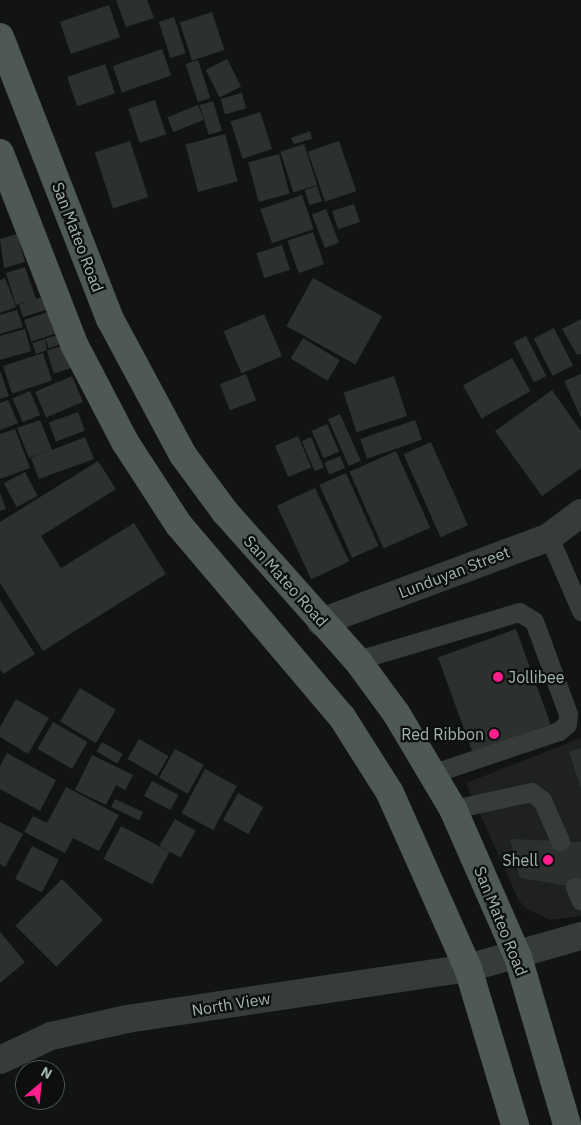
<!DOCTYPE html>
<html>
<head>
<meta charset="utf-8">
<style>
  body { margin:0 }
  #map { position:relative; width:581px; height:1125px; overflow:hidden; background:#121414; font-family:"IBM Plex Sans",sans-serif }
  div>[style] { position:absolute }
  .built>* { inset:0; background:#1e2120 }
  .building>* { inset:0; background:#2c3130; transform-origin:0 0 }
  .service>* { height:19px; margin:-9.5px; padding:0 9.5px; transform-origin:9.5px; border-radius:9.5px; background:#353c39 }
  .minor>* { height:28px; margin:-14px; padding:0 14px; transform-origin:14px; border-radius:14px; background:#353c39 }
  .tertiary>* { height:28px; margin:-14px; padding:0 14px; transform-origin:14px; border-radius:14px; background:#353c39 }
  .primary>* { height:28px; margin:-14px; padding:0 14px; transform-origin:14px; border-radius:14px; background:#4e5855 }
  .dots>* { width:14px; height:14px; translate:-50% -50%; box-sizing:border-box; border:2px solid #0d0f0f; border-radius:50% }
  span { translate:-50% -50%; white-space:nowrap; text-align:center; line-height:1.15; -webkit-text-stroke:4.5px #0d0f0f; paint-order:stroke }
  .street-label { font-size:16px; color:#a2b6ad }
  .poi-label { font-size:16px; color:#a2b6ad }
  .left { translate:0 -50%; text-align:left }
  .right { translate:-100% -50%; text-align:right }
  .north { position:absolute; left:15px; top:1060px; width:50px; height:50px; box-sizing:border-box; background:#0d0f0f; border:1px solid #49524e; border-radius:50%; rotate:28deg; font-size:14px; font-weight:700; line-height:20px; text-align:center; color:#a2b6ad }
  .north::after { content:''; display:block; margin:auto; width:18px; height:22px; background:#ff1f8c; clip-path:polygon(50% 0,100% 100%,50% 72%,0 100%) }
</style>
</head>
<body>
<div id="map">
  <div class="built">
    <div style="clip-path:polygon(581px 738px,581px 916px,550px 920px,525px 908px,518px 899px,466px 783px)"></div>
  </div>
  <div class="building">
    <div style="clip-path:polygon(116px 0,147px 0,154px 18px,126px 27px)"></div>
    <div style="left:109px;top:5px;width:34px;height:52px;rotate:71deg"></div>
    <div style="left:212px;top:12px;width:40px;height:34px;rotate:72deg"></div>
    <div style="left:174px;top:17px;width:38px;height:16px;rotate:72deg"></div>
    <div style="left:162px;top:49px;width:28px;height:52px;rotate:71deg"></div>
    <div style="left:227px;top:59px;width:31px;height:24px;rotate:63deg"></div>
    <div style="left:198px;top:60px;width:40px;height:13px;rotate:72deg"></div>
    <div style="left:105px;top:64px;width:31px;height:40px;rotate:71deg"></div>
    <div style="left:242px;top:93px;width:16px;height:22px;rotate:75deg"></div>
    <div style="left:155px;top:100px;width:36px;height:28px;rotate:72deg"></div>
    <div style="left:213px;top:101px;width:31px;height:14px;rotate:73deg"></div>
    <div style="left:198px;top:105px;width:16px;height:33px;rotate:68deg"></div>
    <div style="left:260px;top:112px;width:39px;height:31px;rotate:72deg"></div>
    <div style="clip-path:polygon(310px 131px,312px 139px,294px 144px,291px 138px)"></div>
    <div style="left:225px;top:134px;width:49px;height:41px;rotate:75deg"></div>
    <div style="left:130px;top:141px;width:59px;height:37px;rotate:72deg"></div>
    <div style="left:339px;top:141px;width:53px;height:33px;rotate:71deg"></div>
    <div style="left:304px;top:144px;width:43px;height:25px;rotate:72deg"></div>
    <div style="left:279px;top:154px;width:41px;height:32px;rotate:75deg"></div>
    <div style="left:317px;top:186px;width:16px;height:13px;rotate:72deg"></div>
    <div style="left:302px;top:195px;width:36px;height:44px;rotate:71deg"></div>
    <div style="left:354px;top:204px;width:19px;height:23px;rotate:72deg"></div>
    <div style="left:326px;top:209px;width:36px;height:15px;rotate:69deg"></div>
    <div style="left:313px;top:232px;width:34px;height:27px;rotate:71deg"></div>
    <div style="clip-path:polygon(17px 234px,25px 262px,4px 268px,0 239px)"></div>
    <div style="left:282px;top:245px;width:26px;height:27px;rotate:72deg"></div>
    <div style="clip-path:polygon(25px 267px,36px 299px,42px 297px,46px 310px,23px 317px,19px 305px,26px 302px,16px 305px,6px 273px)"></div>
    <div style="clip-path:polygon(5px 278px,16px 307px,0 313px,0 280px)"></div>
    <div style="left:313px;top:278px;width:79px;height:55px;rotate:29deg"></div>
    <div style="clip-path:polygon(17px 310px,23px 327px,0 334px,0 315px)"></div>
    <div style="left:48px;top:312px;width:23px;height:25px;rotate:72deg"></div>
    <div style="left:264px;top:314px;width:46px;height:44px;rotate:67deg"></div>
    <div style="clip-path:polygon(581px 319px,581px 354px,577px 355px,562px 329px)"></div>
    <div style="left:554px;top:328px;width:42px;height:23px;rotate:63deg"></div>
    <div style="clip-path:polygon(25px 329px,31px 351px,0 360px,0 336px)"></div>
    <div style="left:57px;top:335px;width:10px;height:12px;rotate:73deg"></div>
    <div style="left:526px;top:336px;width:45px;height:14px;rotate:63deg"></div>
    <div style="left:303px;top:338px;width:43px;height:24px;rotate:31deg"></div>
    <div style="clip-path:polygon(45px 339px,47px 350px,36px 354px,32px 343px)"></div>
    <div style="left:65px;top:345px;width:24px;height:19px;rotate:73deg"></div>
    <div style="left:43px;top:353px;width:29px;height:42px;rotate:72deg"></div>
    <div style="left:512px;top:358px;width:38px;height:56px;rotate:61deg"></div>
    <div style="clip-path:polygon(0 371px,9px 396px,0 399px)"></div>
    <div style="left:246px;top:374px;width:28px;height:28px;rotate:69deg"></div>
    <div style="clip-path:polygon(581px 374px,581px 418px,564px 381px)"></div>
    <div style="left:72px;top:376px;width:28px;height:40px;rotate:67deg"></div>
    <div style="left:394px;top:376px;width:42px;height:53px;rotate:72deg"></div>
    <div style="clip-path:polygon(552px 390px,581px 431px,581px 468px,542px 496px,495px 431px)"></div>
    <div style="left:30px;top:391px;width:26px;height:19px;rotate:67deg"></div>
    <div style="clip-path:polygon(8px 400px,18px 423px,0 430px,0 403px)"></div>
    <div style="left:78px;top:412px;width:20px;height:31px;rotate:70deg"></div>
    <div style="left:340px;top:414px;width:51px;height:13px;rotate:66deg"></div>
    <div style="clip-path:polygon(40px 420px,52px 450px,85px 437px,94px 459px,39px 479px,31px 458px,49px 450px,29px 458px,17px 428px)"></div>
    <div style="left:415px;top:420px;width:21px;height:58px;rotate:71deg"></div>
    <div style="left:327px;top:424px;width:30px;height:17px;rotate:66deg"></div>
    <div style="clip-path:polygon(15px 429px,30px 468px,0 479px,0 434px)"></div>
    <div style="left:298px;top:436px;width:34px;height:25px;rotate:67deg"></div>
    <div style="left:311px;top:437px;width:33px;height:10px;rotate:67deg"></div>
    <div style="left:431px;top:442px;width:91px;height:30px;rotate:66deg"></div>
    <div style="left:396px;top:451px;width:84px;height:51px;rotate:66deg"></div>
    <div style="left:340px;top:456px;width:13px;height:17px;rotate:67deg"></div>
    <div style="clip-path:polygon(98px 461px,116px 489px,41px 536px,61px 568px,134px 523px,166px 574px,43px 651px,0 583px,0 522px)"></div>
    <div style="left:25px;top:472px;width:27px;height:24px;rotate:62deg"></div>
    <div style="left:346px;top:473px;width:80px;height:29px;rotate:66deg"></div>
    <div style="left:315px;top:488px;width:81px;height:42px;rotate:65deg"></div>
    <div style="clip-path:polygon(0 493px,6px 509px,0 511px)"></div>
    <div style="clip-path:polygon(0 600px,35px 654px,3px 674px,0 669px)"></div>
    <div style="left:516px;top:629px;width:101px;height:83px;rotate:70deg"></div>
    <div style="left:80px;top:688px;width:42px;height:39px;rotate:31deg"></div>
    <div style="clip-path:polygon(16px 699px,49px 718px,28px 754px,0 737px,0 727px)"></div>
    <div style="left:53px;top:722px;width:40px;height:31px;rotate:30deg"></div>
    <div style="left:139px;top:739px;width:34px;height:23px;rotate:30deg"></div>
    <div style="left:102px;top:742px;width:24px;height:11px;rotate:30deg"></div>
    <div style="clip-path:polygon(581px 748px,581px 789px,569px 752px)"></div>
    <div style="left:175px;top:749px;width:33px;height:33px;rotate:29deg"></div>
    <div style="clip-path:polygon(7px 753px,56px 780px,40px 811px,0 789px,0 766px)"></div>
    <div style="clip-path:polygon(92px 755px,133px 775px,125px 790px,116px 785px,106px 805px,75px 790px)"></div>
    <div style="left:205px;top:769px;width:36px;height:50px;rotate:28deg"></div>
    <div style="left:152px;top:781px;width:30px;height:17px;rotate:28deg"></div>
    <div style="clip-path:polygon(66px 787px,119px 815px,99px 851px,73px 838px,65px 853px,24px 832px,33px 816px,47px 823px)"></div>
    <div style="left:238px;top:793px;width:29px;height:31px;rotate:29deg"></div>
    <div style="left:115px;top:799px;width:31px;height:9px;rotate:25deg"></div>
    <div style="left:175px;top:819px;width:24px;height:31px;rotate:30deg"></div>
    <div style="clip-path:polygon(0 822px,23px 834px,5px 867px,0 864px)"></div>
    <div style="left:121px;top:826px;width:55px;height:37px;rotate:28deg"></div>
    <div style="clip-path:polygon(510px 839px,581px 842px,581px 888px,520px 878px)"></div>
    <div style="left:32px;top:846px;width:30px;height:37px;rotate:27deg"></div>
    <div style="left:62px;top:879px;width:58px;height:66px;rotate:45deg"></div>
    <div style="clip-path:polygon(0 932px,25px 962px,0 983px)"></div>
  </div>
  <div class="service">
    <div style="left:549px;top:537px;width:81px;rotate:66.6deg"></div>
    <div style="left:357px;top:660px;width:169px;rotate:-16.5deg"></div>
    <div style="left:519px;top:612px;width:17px;rotate:31deg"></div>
    <div style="left:534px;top:621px;width:99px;rotate:69.9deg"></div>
    <div style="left:568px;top:714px;width:10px;rotate:96deg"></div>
    <div style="left:567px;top:724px;width:11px;rotate:139deg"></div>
    <div style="left:559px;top:731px;width:135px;rotate:161.4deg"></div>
    <div style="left:453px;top:809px;width:80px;rotate:-12.3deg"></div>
    <div style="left:531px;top:792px;width:14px;rotate:36deg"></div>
    <div style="left:542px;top:800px;width:45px;rotate:66.3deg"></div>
    <div style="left:575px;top:887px;width:15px;rotate:67deg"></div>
  </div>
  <div class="minor">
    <div style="left:321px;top:622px;width:243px;rotate:-20.4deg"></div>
    <div style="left:549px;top:537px;width:40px;rotate:-37deg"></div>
    <div style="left:0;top:1060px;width:56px;rotate:-25.2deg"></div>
    <div style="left:51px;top:1036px;width:78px;rotate:-12.6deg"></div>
    <div style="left:127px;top:1019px;width:345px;rotate:-8.5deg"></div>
  </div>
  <div class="tertiary">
    <div style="left:468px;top:968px;width:117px;rotate:-15.8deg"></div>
  </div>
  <div class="primary">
    <div style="left:0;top:37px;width:303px;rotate:68.7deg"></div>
    <div style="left:110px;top:319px;width:154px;rotate:61.8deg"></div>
    <div style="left:183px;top:455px;width:71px;rotate:53.6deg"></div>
    <div style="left:225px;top:512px;width:198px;rotate:48.3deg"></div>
    <div style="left:357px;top:660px;width:66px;rotate:53.7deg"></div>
    <div style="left:396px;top:713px;width:112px;rotate:59.3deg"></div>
    <div style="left:453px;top:809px;width:162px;rotate:66.3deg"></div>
    <div style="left:518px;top:957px;width:175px;rotate:73.7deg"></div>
    <div style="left:0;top:153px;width:207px;rotate:68.8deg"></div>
    <div style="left:75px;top:346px;width:108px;rotate:62.5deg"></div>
    <div style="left:125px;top:442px;width:99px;rotate:57deg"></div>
    <div style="left:179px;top:525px;width:252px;rotate:49.7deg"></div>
    <div style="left:342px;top:717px;width:90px;rotate:57.7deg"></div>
    <div style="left:390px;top:793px;width:192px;rotate:66deg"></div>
    <div style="left:468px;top:968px;width:164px;rotate:73.3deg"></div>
  </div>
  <div class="dots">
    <div style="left:498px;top:677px;background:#ff1f8c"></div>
    <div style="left:494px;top:734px;background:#ff1f8c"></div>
    <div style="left:548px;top:860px;background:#ff1f8c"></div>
  </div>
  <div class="street-label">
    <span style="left:78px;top:237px;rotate:69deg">San Mateo Road</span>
    <span style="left:454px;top:572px;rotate:-21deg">Lunduyan Street</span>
    <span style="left:286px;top:581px;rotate:48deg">San Mateo Road</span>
    <span style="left:501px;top:921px;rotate:68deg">San Mateo Road</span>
    <span style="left:231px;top:1004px;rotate:-9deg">North View</span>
  </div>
  <div class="poi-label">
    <span class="left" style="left:508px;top:677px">Jollibee</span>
    <span class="right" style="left:484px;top:734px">Red Ribbon</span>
    <span class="right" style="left:538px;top:860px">Shell</span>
  </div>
  <div class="north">N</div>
</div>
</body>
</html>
